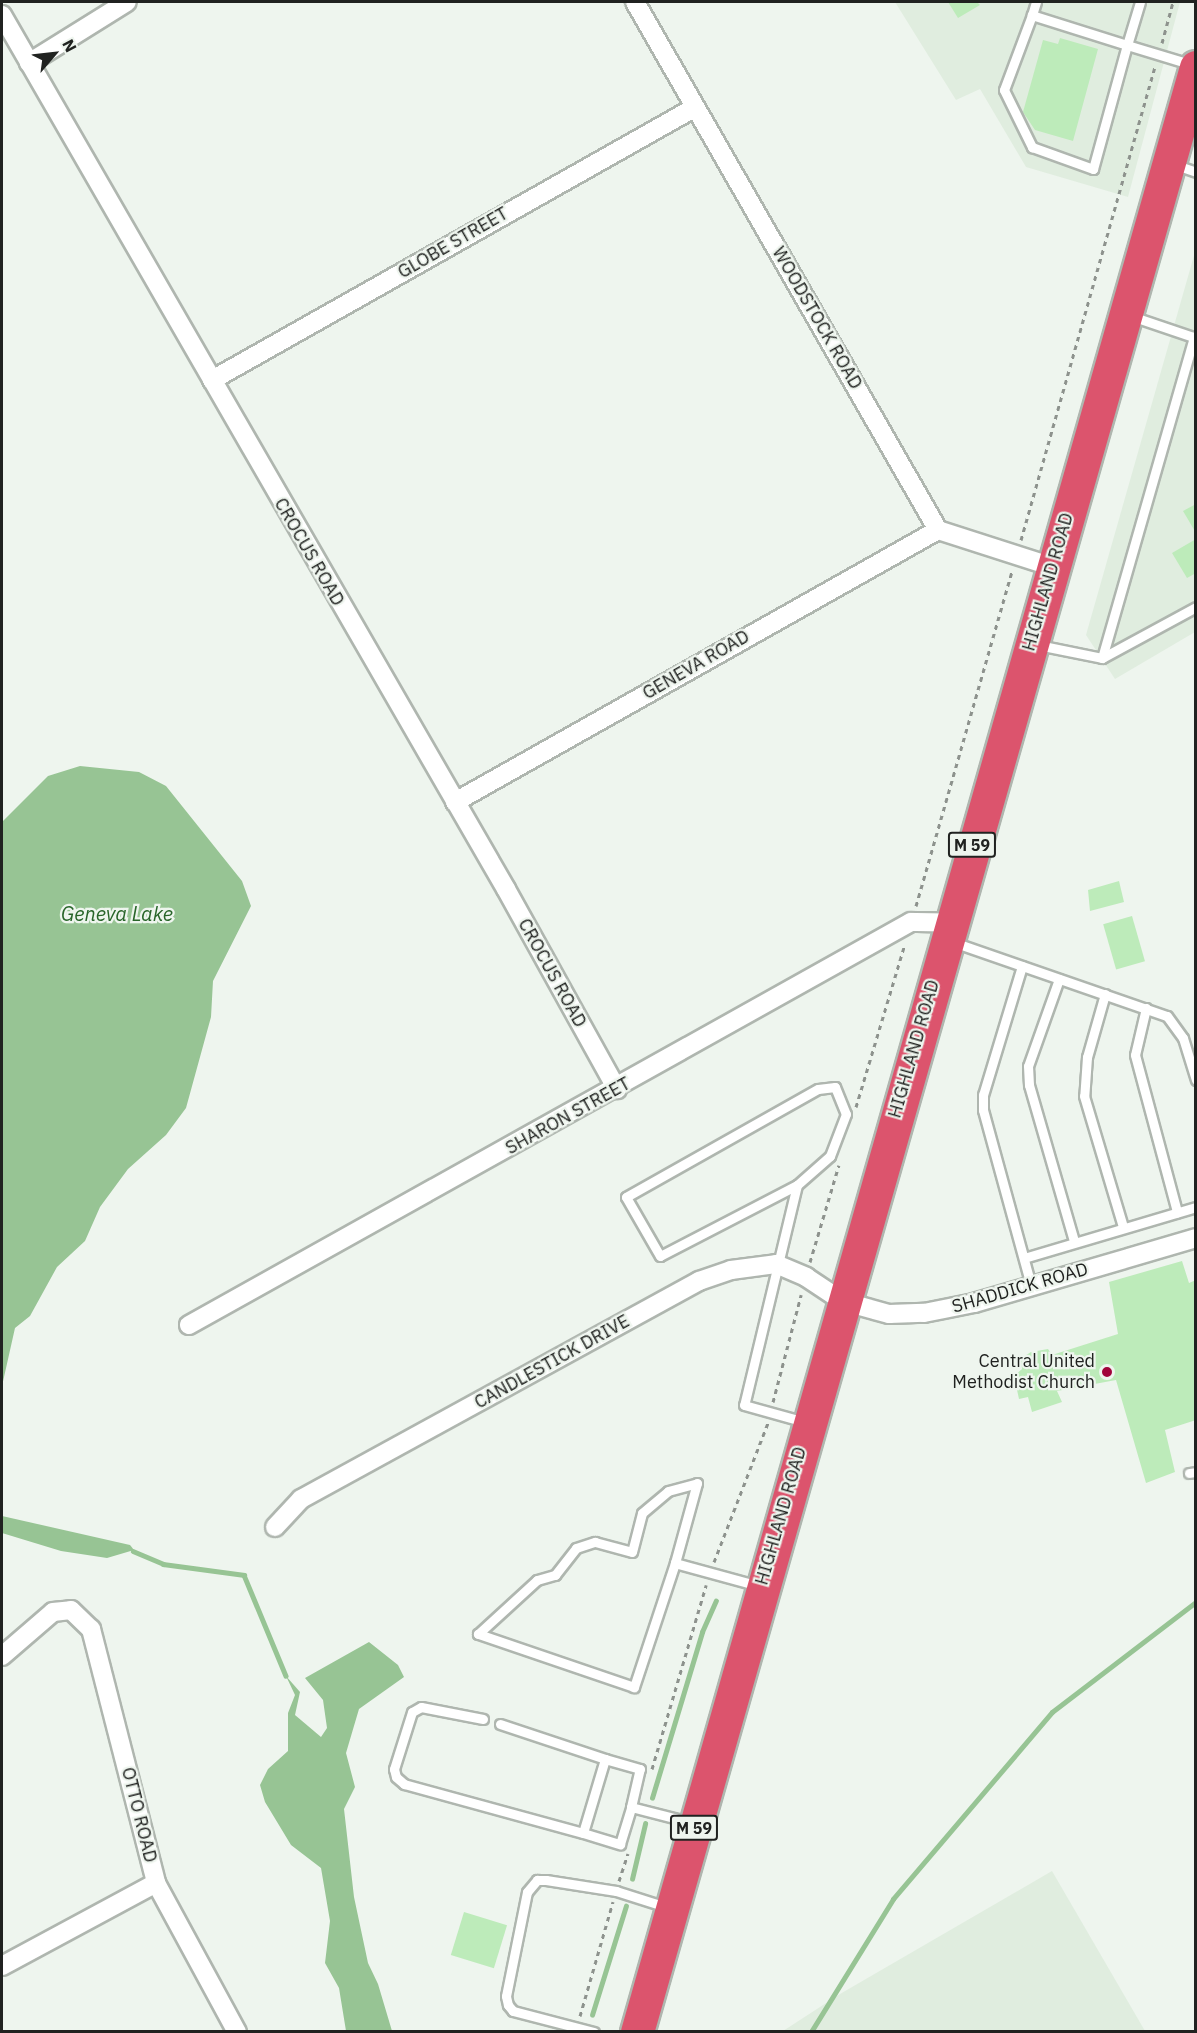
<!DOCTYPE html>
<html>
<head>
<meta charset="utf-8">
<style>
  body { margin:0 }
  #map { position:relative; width:1197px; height:2033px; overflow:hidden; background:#eef5ee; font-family:"IBM Plex Sans",sans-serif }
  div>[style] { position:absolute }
  .built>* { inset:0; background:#e0eddf }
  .water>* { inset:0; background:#97c494 }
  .stream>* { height:4.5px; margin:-2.25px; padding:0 2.25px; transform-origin:2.25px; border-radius:2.25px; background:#97c494 }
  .building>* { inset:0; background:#bdebba; transform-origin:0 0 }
  .path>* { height:3px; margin-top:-1.5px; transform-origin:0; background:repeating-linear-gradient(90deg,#8d928d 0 4.5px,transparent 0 9px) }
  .roads { filter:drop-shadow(2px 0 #afb6af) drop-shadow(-2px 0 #afb6af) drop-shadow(0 2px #afb6af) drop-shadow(0 -2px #afb6af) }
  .lane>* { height:9px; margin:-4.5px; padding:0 4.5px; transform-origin:4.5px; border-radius:4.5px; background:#fff }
  .street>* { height:18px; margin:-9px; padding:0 9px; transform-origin:9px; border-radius:9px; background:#fff }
  .highway>* { height:33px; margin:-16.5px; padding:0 16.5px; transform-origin:16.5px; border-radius:16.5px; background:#dc546d }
  .dots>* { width:16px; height:16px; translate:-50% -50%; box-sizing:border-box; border:3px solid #eef5ee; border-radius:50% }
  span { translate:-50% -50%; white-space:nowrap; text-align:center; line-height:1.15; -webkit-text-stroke:4.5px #eef5ee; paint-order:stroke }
  .shield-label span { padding:2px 4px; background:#eef5ee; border:2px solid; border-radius:4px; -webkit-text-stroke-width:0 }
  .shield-label { font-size:16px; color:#202220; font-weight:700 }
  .street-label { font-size:18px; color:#202220 }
  .poi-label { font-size:18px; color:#202220 }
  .right { translate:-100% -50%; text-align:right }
  .water-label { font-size:20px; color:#286529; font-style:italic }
  .frame { position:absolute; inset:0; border:3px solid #202220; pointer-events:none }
  .north { position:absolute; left:24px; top:24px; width:60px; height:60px; -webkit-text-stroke:4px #eef5ee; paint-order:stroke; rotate:62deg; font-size:16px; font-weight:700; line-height:24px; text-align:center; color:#202220 }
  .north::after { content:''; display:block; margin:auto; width:21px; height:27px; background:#202220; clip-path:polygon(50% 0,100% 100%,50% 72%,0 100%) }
</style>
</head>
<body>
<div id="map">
  <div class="built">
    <div style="clip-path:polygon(895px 2px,1180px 2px,1128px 197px,1026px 167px,980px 89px,956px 100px)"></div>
    <div style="clip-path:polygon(1195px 252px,1195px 632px,1115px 679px,1086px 635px)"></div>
    <div style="clip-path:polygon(1052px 1871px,1145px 2031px,783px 2031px,840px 1994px)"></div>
  </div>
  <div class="water">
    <div style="clip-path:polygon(80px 766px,139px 772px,166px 786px,242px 881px,251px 906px,213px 981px,211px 1017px,186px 1108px,166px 1135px,128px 1169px,100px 1207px,85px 1241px,57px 1267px,30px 1316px,15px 1328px,2px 1386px,2px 822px,48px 776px)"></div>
    <div style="clip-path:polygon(2px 1516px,130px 1545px,134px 1550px,107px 1558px,61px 1551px,2px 1533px)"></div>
    <div style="clip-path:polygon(369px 1642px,398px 1665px,404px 1677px,359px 1709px,346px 1753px,355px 1787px,344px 1809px,354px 1897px,368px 1963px,378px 1984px,392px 2031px,346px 2031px,339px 1988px,325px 1963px,330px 1921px,321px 1868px,291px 1845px,265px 1802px,260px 1785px,268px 1769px,288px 1751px,288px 1713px,295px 1695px,286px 1676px,300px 1692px,295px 1715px,321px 1737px,327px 1728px,323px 1700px,305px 1678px)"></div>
  </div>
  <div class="stream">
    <div style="left:133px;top:1551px;width:33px;rotate:23deg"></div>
    <div style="left:163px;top:1564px;width:82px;rotate:7.7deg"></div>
    <div style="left:244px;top:1575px;width:109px;rotate:67.4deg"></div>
    <div style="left:652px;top:1798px;width:173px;rotate:-73.2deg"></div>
    <div style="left:702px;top:1632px;width:34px;rotate:-66deg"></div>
    <div style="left:632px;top:1879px;width:57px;rotate:-76.7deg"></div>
    <div style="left:592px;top:2015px;width:114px;rotate:-72.7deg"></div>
    <div style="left:811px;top:2032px;width:156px;rotate:-58.3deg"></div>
    <div style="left:893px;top:1899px;width:245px;rotate:-49.6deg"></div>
    <div style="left:1052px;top:1712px;width:181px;rotate:-37.4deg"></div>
  </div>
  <div class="building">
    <div style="clip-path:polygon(948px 2px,977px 2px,980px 5px,958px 18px)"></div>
    <div style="clip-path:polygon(1060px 38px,1098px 49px,1073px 141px,1035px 130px,1023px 112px,1043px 40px,1058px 44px)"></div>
    <div style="clip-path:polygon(1196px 504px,1196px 533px,1183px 511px)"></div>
    <div style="clip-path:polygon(1196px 539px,1196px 573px,1187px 578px,1172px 553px)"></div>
    <div style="clip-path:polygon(1119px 881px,1124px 902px,1090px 911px,1088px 890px)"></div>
    <div style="left:1132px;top:916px;width:47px;height:30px;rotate:74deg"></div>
    <div style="clip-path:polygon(1182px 1261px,1189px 1283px,1196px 1280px,1196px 1420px,1165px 1430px,1175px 1472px,1146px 1483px,1116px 1380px,1057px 1391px,1062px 1402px,1032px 1412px,1028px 1397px,1019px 1399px,1014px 1376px,1022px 1369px,1020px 1359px,1031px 1352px,1048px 1349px,1052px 1355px,1118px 1334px,1109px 1282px)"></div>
    <div style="left:464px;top:1912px;width:45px;height:45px;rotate:17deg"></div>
  </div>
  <div class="path">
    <div style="left:1162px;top:43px;width:42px;rotate:-75deg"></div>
    <div style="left:1021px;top:540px;width:492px;rotate:-74.2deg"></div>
    <div style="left:916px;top:906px;width:348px;rotate:-74deg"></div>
    <div style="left:856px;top:1107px;width:170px;rotate:-73.3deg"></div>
    <div style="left:810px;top:1262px;width:101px;rotate:-73.4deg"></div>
    <div style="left:773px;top:1402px;width:111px;rotate:-75.3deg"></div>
    <div style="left:714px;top:1562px;width:149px;rotate:-68.8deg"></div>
    <div style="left:652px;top:1769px;width:192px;rotate:-73.6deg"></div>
    <div style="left:619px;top:1881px;width:29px;rotate:-72deg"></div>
    <div style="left:580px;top:2016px;width:119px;rotate:-73.9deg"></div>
  </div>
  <div class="roads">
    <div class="lane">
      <div style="left:1140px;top:2px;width:45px;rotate:106.8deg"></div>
      <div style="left:1127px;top:45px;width:66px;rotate:16.8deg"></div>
      <div style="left:1032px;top:15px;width:80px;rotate:110.5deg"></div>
      <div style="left:1004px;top:90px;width:64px;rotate:63.8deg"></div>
      <div style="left:1032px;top:147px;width:65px;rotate:19.8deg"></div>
      <div style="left:1093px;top:169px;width:129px;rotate:-74.7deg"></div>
      <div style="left:1127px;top:45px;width:100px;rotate:-162.5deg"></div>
      <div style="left:1032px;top:15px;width:14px;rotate:-73deg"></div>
      <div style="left:1173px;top:164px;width:24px;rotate:19deg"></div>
      <div style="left:1131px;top:316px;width:69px;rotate:18.7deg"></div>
      <div style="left:1038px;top:645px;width:65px;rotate:11.5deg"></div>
      <div style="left:1102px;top:658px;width:107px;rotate:-28.5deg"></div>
      <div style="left:1102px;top:658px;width:334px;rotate:-74deg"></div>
      <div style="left:953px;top:942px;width:226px;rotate:19.1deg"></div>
      <div style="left:1167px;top:1016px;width:27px;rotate:54deg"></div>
      <div style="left:1183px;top:1038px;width:44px;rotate:72.8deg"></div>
      <div style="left:1022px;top:966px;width:135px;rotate:106.8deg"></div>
      <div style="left:983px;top:1095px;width:15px;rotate:90deg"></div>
      <div style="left:983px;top:1110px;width:182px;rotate:74.7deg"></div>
      <div style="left:1059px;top:979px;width:92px;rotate:109.6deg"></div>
      <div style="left:1028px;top:1066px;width:19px;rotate:87deg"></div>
      <div style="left:1029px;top:1085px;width:162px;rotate:73.9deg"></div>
      <div style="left:1105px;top:994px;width:66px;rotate:105.9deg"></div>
      <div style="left:1087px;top:1057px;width:39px;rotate:94deg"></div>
      <div style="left:1084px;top:1096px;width:137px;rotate:73.4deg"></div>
      <div style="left:1146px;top:1008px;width:48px;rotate:103.2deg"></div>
      <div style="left:1135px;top:1055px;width:163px;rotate:75deg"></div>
      <div style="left:797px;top:1185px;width:154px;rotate:152.6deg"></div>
      <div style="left:660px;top:1256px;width:68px;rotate:-120deg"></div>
      <div style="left:626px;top:1197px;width:220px;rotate:-29.4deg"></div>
      <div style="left:818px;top:1089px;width:17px;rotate:-7deg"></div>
      <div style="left:835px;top:1087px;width:29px;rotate:68deg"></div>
      <div style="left:846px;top:1114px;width:45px;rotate:110.9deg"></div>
      <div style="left:830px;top:1156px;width:44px;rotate:138.7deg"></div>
      <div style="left:797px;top:1185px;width:226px;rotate:103.5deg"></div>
      <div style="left:744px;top:1405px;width:63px;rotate:15.6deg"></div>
      <div style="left:1024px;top:1258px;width:179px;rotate:-16.5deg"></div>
      <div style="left:1189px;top:1473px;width:7px;rotate:-8deg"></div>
      <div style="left:675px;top:1563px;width:131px;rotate:108.3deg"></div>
      <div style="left:634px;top:1687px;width:165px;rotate:-161.2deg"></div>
      <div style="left:478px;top:1634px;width:80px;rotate:-42.5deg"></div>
      <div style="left:537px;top:1580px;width:19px;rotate:-16deg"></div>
      <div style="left:555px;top:1575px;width:34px;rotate:-52deg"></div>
      <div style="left:576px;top:1548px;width:20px;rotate:-18deg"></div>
      <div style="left:595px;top:1542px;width:38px;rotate:15deg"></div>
      <div style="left:632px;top:1552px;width:40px;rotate:-75.6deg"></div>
      <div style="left:642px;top:1513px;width:34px;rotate:-40deg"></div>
      <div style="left:668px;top:1491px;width:30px;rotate:-15deg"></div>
      <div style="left:697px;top:1483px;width:83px;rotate:105.4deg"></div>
      <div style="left:675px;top:1563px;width:87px;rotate:15.3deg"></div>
      <div style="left:483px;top:1719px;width:63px;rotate:-169deg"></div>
      <div style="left:421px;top:1707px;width:10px;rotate:151deg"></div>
      <div style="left:412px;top:1712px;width:60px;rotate:107.5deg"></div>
      <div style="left:394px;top:1769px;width:8px;rotate:76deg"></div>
      <div style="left:396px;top:1777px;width:11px;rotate:41deg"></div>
      <div style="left:404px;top:1784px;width:186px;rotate:15.3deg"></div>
      <div style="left:500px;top:1724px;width:111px;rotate:18.4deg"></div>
      <div style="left:631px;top:1807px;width:39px;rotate:-77deg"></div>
      <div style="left:640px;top:1769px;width:36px;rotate:-164deg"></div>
      <div style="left:605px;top:1759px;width:77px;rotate:106.6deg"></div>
      <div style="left:583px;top:1833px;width:39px;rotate:17deg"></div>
      <div style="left:620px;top:1844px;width:39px;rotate:-73deg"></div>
      <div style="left:631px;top:1807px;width:61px;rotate:14.3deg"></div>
      <div style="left:594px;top:2032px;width:84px;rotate:-165.5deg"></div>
      <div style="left:513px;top:2011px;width:8px;rotate:-130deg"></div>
      <div style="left:508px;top:2005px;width:9px;rotate:-103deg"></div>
      <div style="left:506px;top:1996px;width:106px;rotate:-78.6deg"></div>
      <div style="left:527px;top:1892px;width:16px;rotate:-50deg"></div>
      <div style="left:537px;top:1880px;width:9px"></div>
      <div style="left:546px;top:1880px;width:71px;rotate:8.9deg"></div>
      <div style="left:616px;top:1891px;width:52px;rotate:17.7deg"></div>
    </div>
    <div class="street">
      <div style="left:635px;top:2px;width:609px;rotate:60.15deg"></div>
      <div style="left:938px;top:530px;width:121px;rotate:17.8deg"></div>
      <div style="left:2px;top:15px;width:1009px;rotate:60.03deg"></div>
      <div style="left:506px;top:889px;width:229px;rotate:61deg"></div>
      <div style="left:29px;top:63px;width:115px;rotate:-31.9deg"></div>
      <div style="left:212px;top:380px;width:553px;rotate:-29.44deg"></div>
      <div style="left:455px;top:802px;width:554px;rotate:-29.39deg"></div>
      <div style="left:189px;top:1325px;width:827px;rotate:-29.17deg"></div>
      <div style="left:911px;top:922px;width:39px;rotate:1deg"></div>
      <div style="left:275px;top:1527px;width:38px;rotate:-47deg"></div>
      <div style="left:301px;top:1499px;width:454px;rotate:-28.7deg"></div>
      <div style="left:699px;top:1281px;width:34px;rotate:-19deg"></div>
      <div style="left:731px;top:1270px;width:45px;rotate:-7.6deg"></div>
      <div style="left:776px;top:1264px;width:33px;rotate:23deg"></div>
      <div style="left:806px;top:1277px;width:43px;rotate:33.7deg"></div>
      <div style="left:842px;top:1301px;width:49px;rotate:15.5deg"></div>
      <div style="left:889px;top:1314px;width:35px;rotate:-2deg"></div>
      <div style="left:924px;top:1313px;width:51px;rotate:-11.3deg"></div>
      <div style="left:974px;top:1303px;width:231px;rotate:-16.3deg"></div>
      <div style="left:2px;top:1656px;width:67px;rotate:-40.8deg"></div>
      <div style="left:53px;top:1612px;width:18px;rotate:-6deg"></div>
      <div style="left:71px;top:1610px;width:28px;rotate:44deg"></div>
      <div style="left:91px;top:1629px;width:262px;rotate:75.6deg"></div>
      <div style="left:156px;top:1883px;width:170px;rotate:61.5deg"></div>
      <div style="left:2px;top:1966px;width:175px;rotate:-28.3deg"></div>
    </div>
    <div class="highway">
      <div style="left:637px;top:2032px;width:2043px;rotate:-74.12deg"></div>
    </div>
  </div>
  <div class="dots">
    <div style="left:1107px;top:1372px;background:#a1033a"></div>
  </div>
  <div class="shield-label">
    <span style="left:972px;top:845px">M 59</span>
    <span style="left:694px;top:1828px">M 59</span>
  </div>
  <div class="street-label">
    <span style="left:453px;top:243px;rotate:-30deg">GLOBE STREET</span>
    <span style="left:817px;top:318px;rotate:60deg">WOODSTOCK ROAD</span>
    <span style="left:309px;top:552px;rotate:60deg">CROCUS ROAD</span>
    <span style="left:1048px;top:582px;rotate:-74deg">HIGHLAND ROAD</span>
    <span style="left:696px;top:665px;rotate:-30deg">GENEVA ROAD</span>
    <span style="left:552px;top:973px;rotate:61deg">CROCUS ROAD</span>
    <span style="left:914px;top:1049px;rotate:-74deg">HIGHLAND ROAD</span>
    <span style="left:568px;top:1116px;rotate:-29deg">SHARON STREET</span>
    <span style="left:1020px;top:1288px;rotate:-16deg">SHADDICK ROAD</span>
    <span style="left:552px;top:1362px;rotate:-29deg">CANDLESTICK DRIVE</span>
    <span style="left:781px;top:1516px;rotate:-74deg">HIGHLAND ROAD</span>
    <span style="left:139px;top:1815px;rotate:76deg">OTTO ROAD</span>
  </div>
  <div class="poi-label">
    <span class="right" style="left:1095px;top:1372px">Central United<br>Methodist Church</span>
  </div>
  <div class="water-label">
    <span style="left:117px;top:913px">Geneva Lake</span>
  </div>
  <div class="frame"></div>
  <div class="north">N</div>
</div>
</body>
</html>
